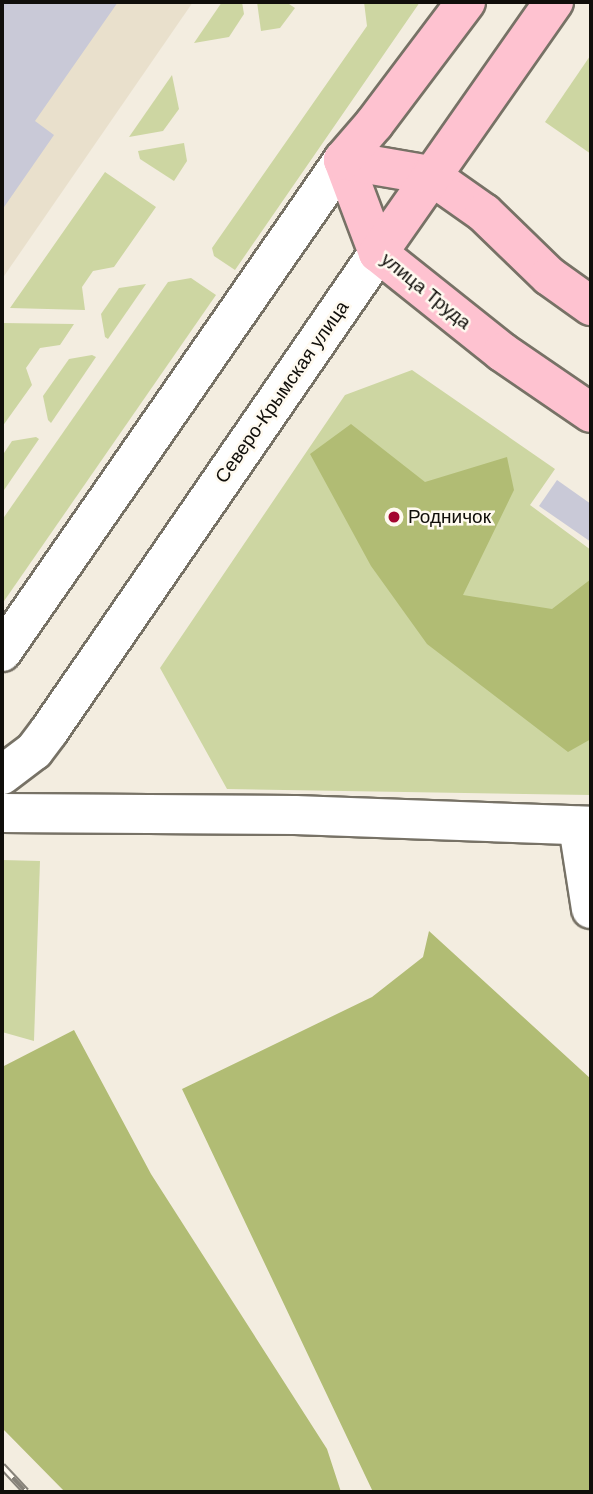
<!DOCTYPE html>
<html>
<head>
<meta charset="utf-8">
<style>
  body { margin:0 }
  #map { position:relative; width:593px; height:1494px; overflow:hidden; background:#f3ede0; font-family:Arial,sans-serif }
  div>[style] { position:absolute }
  .built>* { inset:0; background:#e9e0cc }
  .green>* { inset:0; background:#cdd6a2 }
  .forest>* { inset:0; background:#b1bc74 }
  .building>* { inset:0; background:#c9c9d7 }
  .roads { filter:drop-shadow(2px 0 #777266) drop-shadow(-2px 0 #777266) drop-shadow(0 2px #777266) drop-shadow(0 -2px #777266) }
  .minor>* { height:38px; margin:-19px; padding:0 19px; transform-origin:19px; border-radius:19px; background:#fff }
  .major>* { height:38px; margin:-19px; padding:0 19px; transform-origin:19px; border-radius:19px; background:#fec2d0 }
  .rail>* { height:8px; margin-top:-4px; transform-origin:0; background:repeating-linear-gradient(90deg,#fffaf0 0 16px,#868279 0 32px); box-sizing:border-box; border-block:2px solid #868279 }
  .dots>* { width:19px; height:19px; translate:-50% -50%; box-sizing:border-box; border:4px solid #fffaf0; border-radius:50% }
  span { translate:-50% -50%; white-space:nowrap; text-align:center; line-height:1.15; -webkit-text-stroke:5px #fffaf0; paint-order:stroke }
  .street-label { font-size:19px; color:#100e0a }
  .poi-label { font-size:19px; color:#100e0a }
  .left { translate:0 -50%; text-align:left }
  .frame { position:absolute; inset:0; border:4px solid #100e0a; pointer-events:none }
</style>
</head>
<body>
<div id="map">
  <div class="built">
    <div style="clip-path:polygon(2px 2px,193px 2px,2px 279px)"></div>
  </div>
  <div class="green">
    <div style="clip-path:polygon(222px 2px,242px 2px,244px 14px,229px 37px,194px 43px)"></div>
    <div style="clip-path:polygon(257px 2px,286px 2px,295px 8px,280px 28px,261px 31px)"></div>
    <div style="clip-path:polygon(364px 2px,420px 2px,235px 270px,214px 256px,212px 248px,367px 26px)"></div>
    <div style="clip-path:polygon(590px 56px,591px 57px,591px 154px,545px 122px)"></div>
    <div style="clip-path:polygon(172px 75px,179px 109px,163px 131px,129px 137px)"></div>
    <div style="clip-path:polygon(184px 143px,187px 161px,174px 181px,140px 159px,138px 151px)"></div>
    <div style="clip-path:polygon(105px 172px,156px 207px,114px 267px,93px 271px,82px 287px,85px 310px,10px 308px)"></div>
    <div style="clip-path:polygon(191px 278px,216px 295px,2px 604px,2px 520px,168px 282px)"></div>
    <div style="clip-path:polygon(146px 284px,108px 339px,105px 337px,101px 314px,119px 288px)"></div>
    <div style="clip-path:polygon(2px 323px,74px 324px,60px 345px,40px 348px,26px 368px,32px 385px,2px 427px)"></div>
    <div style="clip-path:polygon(92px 355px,96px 357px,51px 423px,48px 420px,43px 396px,69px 359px)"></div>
    <div style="clip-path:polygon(412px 370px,555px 469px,530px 505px,591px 550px,591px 795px,227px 789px,160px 668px,345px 395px)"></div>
    <div style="clip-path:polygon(36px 437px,39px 439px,2px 493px,2px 456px,12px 441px)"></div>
    <div style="clip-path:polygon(2px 860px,40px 861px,34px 1041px,2px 1032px)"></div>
  </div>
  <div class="forest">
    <div style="clip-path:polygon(351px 424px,425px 482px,507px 457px,514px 490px,463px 595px,552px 609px,591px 579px,591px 739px,568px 752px,427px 644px,371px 566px,310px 454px)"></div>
    <div style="clip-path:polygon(429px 931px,591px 1079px,591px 1492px,373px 1492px,182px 1089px,372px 997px,423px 957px)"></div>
    <div style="clip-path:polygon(74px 1030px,151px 1174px,327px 1449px,341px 1492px,65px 1492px,2px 1428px,2px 1067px)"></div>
  </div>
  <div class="building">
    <div style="clip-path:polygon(2px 2px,118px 2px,35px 121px,54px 135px,2px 210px)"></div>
    <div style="clip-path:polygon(557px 480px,591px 504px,591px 542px,539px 506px)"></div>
  </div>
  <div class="roads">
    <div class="minor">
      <div style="left:2px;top:652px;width:599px;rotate:-55.27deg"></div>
      <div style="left:2px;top:775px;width:40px;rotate:-37deg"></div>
      <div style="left:34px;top:751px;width:25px;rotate:-53deg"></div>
      <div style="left:49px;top:731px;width:580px;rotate:-55.46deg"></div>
      <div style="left:2px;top:813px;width:293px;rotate:0.4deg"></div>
      <div style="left:295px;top:815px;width:296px;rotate:2.1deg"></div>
      <div style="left:578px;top:826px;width:84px;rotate:81.1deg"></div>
    </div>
    <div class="major">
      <div style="left:343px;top:160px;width:99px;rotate:69.4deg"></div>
      <div style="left:378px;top:253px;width:159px;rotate:38.6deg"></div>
      <div style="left:502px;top:352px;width:108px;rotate:34.4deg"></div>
      <div style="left:343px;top:160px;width:88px;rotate:9.8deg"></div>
      <div style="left:430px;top:175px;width:66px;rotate:35.1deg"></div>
      <div style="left:484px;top:213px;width:91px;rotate:44.1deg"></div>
      <div style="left:549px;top:276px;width:52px;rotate:35.5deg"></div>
      <div style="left:343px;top:160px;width:48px;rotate:-49.3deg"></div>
      <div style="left:374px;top:124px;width:153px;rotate:-53deg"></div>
      <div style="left:378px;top:253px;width:307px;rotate:-55deg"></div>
    </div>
  </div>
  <div class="rail">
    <div style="left:2px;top:1466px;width:35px;rotate:47deg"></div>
  </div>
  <div class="dots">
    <div style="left:394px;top:517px;background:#a4062f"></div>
  </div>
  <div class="street-label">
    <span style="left:426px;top:291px;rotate:39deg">улица Труда</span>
    <span style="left:282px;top:392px;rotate:-55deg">Северо-Крымская улица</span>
  </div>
  <div class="poi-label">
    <span class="left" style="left:408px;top:517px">Родничок</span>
  </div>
  <div class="frame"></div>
</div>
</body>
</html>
